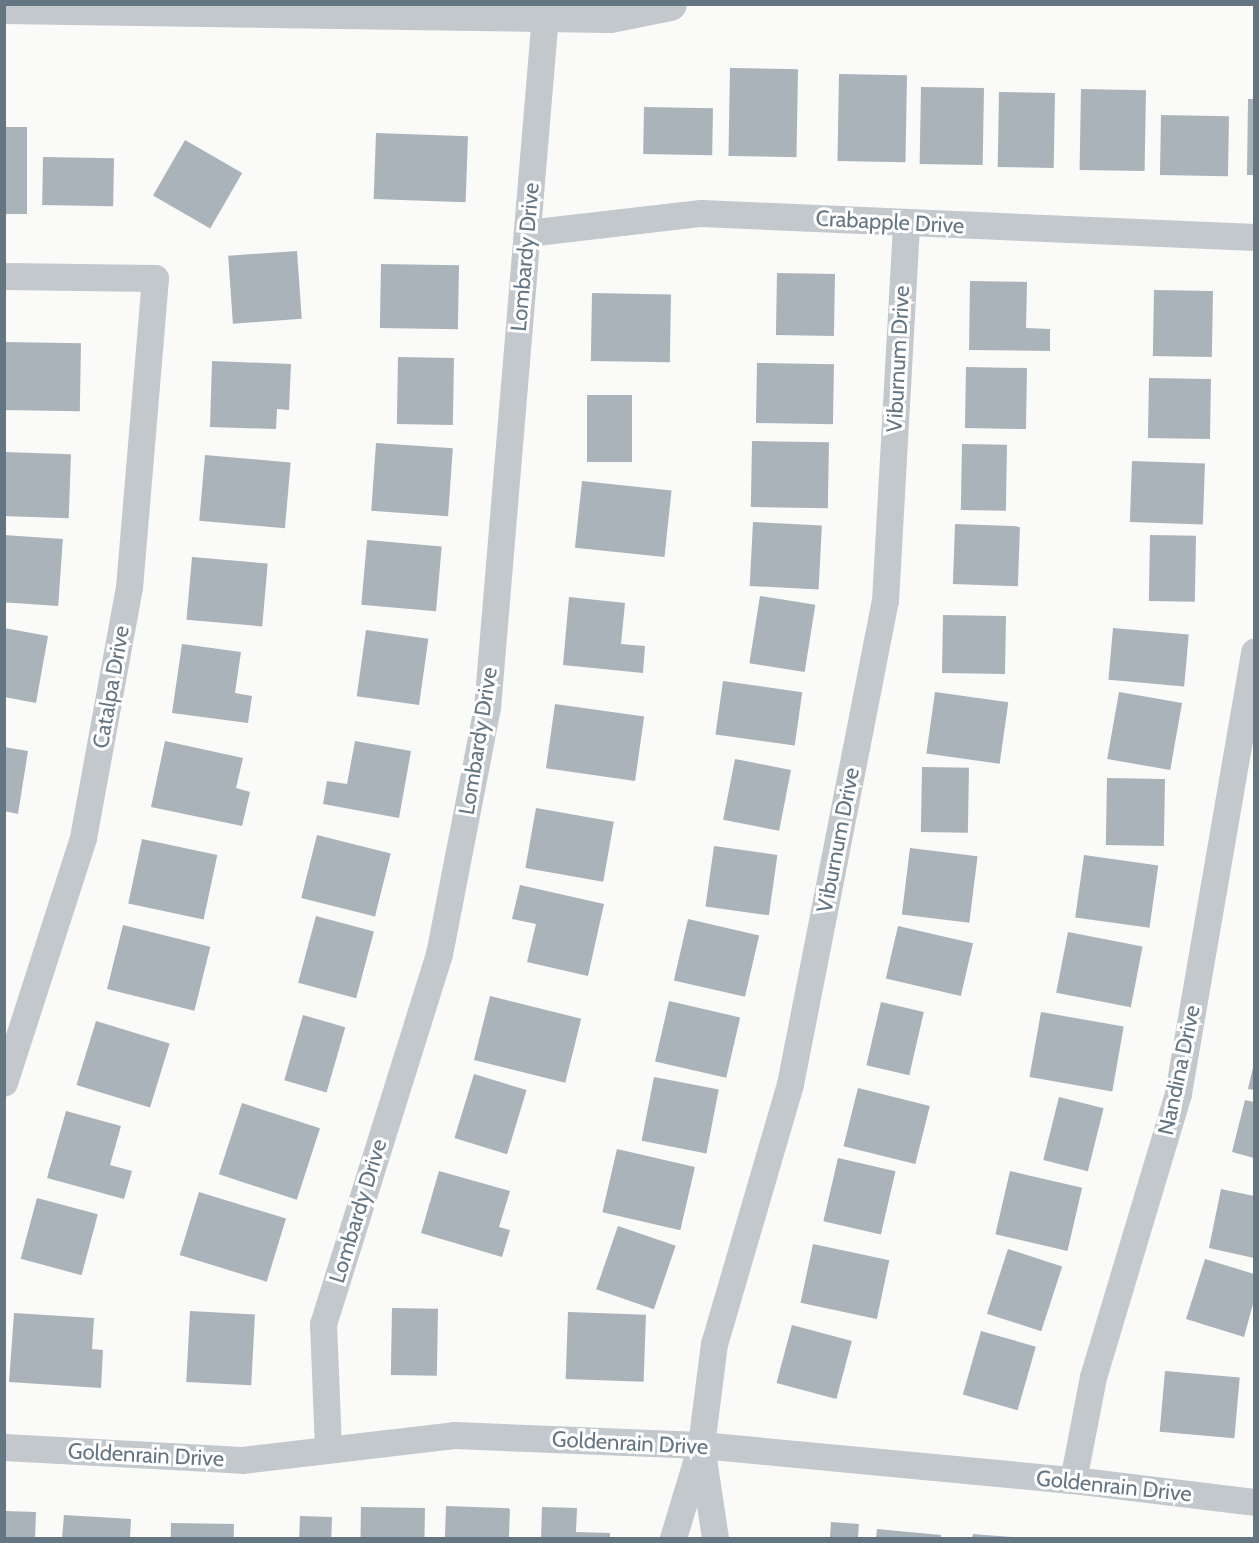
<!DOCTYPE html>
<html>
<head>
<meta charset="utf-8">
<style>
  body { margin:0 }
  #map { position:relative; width:1259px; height:1543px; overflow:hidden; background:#fafaf8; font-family:Cabin,sans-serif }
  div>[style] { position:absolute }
  .building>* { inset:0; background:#aab3b9; transform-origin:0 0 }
  .minor>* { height:27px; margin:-13.5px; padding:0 13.5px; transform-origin:13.5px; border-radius:13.5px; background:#c3c8cc }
  .tertiary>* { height:33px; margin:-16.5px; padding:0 16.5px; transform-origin:16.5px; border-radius:16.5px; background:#c3c8cc }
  span { translate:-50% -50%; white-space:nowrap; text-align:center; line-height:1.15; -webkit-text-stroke:6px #fff; paint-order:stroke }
  .street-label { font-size:22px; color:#657683 }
  .frame { position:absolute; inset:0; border:6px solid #657683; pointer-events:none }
</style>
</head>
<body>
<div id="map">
  <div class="building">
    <div style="left:730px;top:68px;width:68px;height:88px;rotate:1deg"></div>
    <div style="left:839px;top:74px;width:68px;height:87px;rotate:1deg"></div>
    <div style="left:921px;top:87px;width:63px;height:77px;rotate:1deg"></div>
    <div style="left:1081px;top:89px;width:65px;height:81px;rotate:1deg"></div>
    <div style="left:999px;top:92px;width:56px;height:75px;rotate:1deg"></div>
    <div style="clip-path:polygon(1248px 99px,1254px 99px,1254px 175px,1247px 175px)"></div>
    <div style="left:644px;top:107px;width:69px;height:47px;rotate:1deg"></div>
    <div style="left:1161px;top:115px;width:68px;height:60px;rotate:1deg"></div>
    <div style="left:4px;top:127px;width:23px;height:87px"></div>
    <div style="left:376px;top:133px;width:92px;height:66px;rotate:2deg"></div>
    <div style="left:185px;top:140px;width:66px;height:64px;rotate:30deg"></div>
    <div style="left:43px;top:157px;width:71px;height:48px;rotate:1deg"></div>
    <div style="left:297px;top:251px;width:68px;height:69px;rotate:86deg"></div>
    <div style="left:381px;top:264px;width:78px;height:64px;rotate:1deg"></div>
    <div style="left:777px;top:273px;width:58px;height:62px;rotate:1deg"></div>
    <div style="clip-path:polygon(970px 281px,1027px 282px,1026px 328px,1050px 329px,1050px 351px,969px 350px)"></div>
    <div style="left:1154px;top:290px;width:59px;height:66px;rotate:1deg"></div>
    <div style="left:592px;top:293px;width:79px;height:68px;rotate:1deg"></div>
    <div style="left:4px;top:342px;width:77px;height:68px;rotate:1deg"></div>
    <div style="left:398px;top:357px;width:56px;height:67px;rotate:1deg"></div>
    <div style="clip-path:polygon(212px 361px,291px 364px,289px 410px,277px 409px,276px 429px,210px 427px)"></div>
    <div style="left:757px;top:363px;width:77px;height:60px;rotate:1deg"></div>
    <div style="left:966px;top:367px;width:61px;height:61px;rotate:1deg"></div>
    <div style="left:1149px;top:378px;width:62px;height:60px;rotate:1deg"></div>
    <div style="left:587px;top:395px;width:45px;height:67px"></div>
    <div style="left:752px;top:441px;width:77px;height:66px;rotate:1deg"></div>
    <div style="left:376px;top:443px;width:77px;height:68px;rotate:4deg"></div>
    <div style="left:962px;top:444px;width:45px;height:66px;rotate:1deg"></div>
    <div style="left:4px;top:452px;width:67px;height:64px;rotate:2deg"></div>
    <div style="left:205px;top:455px;width:86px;height:66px;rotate:5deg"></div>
    <div style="left:1132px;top:461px;width:73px;height:61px;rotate:2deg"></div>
    <div style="left:582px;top:481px;width:90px;height:67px;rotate:6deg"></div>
    <div style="left:753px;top:522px;width:69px;height:64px;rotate:3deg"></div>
    <div style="left:955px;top:524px;width:65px;height:60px;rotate:2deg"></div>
    <div style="left:4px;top:535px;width:59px;height:67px;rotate:4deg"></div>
    <div style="left:1150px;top:535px;width:46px;height:66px;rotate:1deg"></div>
    <div style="left:367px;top:540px;width:75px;height:65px;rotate:5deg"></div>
    <div style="left:192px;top:557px;width:76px;height:63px;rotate:5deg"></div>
    <div style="left:760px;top:596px;width:56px;height:68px;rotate:9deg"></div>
    <div style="clip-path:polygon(569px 597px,625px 603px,621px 644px,645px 646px,643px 673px,563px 665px)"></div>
    <div style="left:943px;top:615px;width:63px;height:58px;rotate:1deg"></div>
    <div style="clip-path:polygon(4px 628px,48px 636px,36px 703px,4px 697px)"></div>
    <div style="left:1113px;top:628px;width:76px;height:52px;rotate:5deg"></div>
    <div style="left:366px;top:630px;width:63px;height:67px;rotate:8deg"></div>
    <div style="clip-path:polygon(182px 644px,241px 652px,235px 693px,252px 696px,248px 723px,172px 713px)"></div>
    <div style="left:723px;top:681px;width:80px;height:54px;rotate:8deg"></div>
    <div style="left:935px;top:692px;width:74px;height:62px;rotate:8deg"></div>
    <div style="left:1119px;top:692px;width:64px;height:68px;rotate:10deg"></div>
    <div style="left:555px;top:704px;width:90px;height:65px;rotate:8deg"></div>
    <div style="clip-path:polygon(165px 741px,243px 758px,236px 788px,250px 792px,242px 826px,151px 807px)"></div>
    <div style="clip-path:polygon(355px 741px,411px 751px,399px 818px,323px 804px,327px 781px,347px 784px)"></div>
    <div style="clip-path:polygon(4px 747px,28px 751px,18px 814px,4px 811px)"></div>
    <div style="left:735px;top:759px;width:57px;height:62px;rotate:11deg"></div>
    <div style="left:922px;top:767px;width:47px;height:65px;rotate:1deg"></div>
    <div style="left:1107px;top:778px;width:58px;height:67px;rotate:1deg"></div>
    <div style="left:536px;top:808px;width:79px;height:61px;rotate:10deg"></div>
    <div style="left:317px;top:835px;width:76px;height:65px;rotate:14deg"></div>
    <div style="left:142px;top:839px;width:77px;height:66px;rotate:12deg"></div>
    <div style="left:714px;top:846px;width:64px;height:61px;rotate:8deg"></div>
    <div style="left:910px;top:848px;width:68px;height:67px;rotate:7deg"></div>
    <div style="left:1084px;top:855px;width:75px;height:63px;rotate:8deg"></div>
    <div style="clip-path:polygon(520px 885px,604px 904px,588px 976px,527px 962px,536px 924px,512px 919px)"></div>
    <div style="left:316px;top:916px;width:60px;height:69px;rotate:15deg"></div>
    <div style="left:688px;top:919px;width:73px;height:63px;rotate:13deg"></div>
    <div style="left:123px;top:925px;width:90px;height:66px;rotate:14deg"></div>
    <div style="left:898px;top:926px;width:77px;height:54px;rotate:13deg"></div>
    <div style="left:1068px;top:932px;width:76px;height:62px;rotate:11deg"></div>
    <div style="left:490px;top:996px;width:94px;height:66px;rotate:14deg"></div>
    <div style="left:669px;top:1001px;width:73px;height:62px;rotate:13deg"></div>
    <div style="left:881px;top:1002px;width:44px;height:65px;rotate:13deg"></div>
    <div style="left:1041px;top:1012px;width:84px;height:66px;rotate:10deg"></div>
    <div style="left:303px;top:1015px;width:44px;height:68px;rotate:16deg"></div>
    <div style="left:96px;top:1021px;width:77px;height:67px;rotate:17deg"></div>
    <div style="clip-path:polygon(1254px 1063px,1254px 1090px,1248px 1089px)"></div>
    <div style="left:474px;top:1074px;width:55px;height:67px;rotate:17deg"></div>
    <div style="left:654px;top:1077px;width:66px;height:65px;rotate:11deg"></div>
    <div style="left:858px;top:1088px;width:74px;height:60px;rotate:14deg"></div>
    <div style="left:1059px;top:1097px;width:46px;height:65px;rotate:14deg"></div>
    <div style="clip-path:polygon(1245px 1100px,1254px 1102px,1254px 1158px,1232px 1152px)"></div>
    <div style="left:242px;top:1103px;width:82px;height:75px;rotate:18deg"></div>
    <div style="clip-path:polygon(66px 1111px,121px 1126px,110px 1165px,132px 1171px,124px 1199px,47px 1178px)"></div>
    <div style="left:617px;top:1149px;width:80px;height:65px;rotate:13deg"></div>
    <div style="left:838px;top:1158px;width:59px;height:65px;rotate:13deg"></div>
    <div style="clip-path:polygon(439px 1171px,510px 1191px,499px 1227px,510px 1230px,502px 1257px,421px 1233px)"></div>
    <div style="left:1010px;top:1171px;width:74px;height:65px;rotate:13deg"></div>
    <div style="clip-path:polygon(1221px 1189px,1254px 1196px,1254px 1258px,1209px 1248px)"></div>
    <div style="left:199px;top:1192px;width:91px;height:66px;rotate:17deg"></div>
    <div style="left:37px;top:1198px;width:63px;height:63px;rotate:15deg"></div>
    <div style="left:618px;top:1226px;width:61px;height:67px;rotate:19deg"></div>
    <div style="left:813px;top:1244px;width:78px;height:60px;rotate:12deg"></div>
    <div style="left:1008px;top:1249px;width:57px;height:68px;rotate:18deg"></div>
    <div style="clip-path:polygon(1205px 1259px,1254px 1274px,1254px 1300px,1244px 1337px,1186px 1319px)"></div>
    <div style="left:392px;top:1308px;width:46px;height:67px;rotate:1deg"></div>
    <div style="left:190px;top:1311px;width:65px;height:71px;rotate:3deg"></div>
    <div style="left:568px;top:1312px;width:78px;height:67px;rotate:2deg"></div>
    <div style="clip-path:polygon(14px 1313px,94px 1318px,92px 1349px,103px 1350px,101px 1388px,9px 1382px)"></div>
    <div style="left:792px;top:1325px;width:62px;height:60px;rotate:15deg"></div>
    <div style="left:981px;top:1331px;width:57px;height:66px;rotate:16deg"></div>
    <div style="left:1165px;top:1371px;width:75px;height:61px;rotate:5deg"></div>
    <div style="left:446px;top:1506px;width:64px;height:32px;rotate:2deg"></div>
    <div style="left:361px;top:1507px;width:64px;height:31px;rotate:1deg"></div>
    <div style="clip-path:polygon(542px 1507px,577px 1508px,576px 1532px,610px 1533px,610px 1538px,541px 1538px)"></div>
    <div style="left:4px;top:1511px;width:32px;height:27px;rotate:2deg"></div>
    <div style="clip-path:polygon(64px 1515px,131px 1519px,130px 1538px,62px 1538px)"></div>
    <div style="left:300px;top:1516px;width:32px;height:22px;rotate:2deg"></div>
    <div style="left:831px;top:1522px;width:28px;height:16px;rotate:4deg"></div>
    <div style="left:171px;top:1523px;width:63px;height:15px;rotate:1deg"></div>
    <div style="clip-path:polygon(877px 1529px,941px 1535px,941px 1538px,876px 1538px)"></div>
    <div style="clip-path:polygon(973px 1534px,1011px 1537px,1011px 1538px,972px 1538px)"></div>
  </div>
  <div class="minor">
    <div style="left:527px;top:233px;width:175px;rotate:-6.6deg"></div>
    <div style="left:701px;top:213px;width:554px;rotate:2.49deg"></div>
    <div style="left:4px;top:276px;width:151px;rotate:0.8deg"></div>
    <div style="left:155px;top:278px;width:310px;rotate:94.8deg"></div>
    <div style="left:129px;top:587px;width:255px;rotate:100.4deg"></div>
    <div style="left:83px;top:838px;width:257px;rotate:107.9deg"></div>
    <div style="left:4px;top:1447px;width:238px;rotate:3.1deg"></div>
    <div style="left:242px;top:1460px;width:213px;rotate:-6.7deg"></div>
    <div style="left:454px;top:1435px;width:247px;rotate:2.3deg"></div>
    <div style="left:701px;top:1445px;width:374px;rotate:5.4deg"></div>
    <div style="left:1073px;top:1480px;width:182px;rotate:6.9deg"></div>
    <div style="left:328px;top:1448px;width:124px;rotate:-92.3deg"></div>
    <div style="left:323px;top:1324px;width:388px;rotate:-72.6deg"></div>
    <div style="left:439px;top:954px;width:251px;rotate:-79deg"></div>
    <div style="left:487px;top:708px;width:695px;rotate:-85.22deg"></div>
    <div style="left:702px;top:1452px;width:87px;rotate:81.4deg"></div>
    <div style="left:1073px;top:1480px;width:105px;rotate:-79deg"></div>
    <div style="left:1093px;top:1377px;width:296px;rotate:-73.3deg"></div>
    <div style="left:1178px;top:1093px;width:448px;rotate:-80.2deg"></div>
    <div style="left:673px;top:1538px;width:97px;rotate:-73.2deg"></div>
    <div style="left:701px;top:1445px;width:102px;rotate:-82.7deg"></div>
    <div style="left:714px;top:1344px;width:271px;rotate:-73.7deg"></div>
    <div style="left:790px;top:1084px;width:492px;rotate:-78.9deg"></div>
    <div style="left:885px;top:601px;width:379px;rotate:-86.8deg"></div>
  </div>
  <div class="tertiary">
    <div style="left:4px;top:7px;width:606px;rotate:0.85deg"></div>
    <div style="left:610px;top:16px;width:61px;rotate:-11.3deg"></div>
  </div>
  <div class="street-label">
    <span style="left:890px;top:222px;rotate:3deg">Crabapple Drive</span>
    <span style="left:525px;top:257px;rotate:-85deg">Lombardy Drive</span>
    <span style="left:898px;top:359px;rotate:-87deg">Viburnum Drive</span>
    <span style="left:111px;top:687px;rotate:-80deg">Catalpa Drive</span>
    <span style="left:478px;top:741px;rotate:-81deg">Lombardy Drive</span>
    <span style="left:838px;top:840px;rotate:-79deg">Viburnum Drive</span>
    <span style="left:1179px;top:1070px;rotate:-78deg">Nandina Drive</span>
    <span style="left:358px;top:1211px;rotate:-73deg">Lombardy Drive</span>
    <span style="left:630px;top:1443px;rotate:3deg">Goldenrain Drive</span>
    <span style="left:146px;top:1455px;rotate:3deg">Goldenrain Drive</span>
    <span style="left:1114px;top:1486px;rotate:6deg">Goldenrain Drive</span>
  </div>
  <div class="frame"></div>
</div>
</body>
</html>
